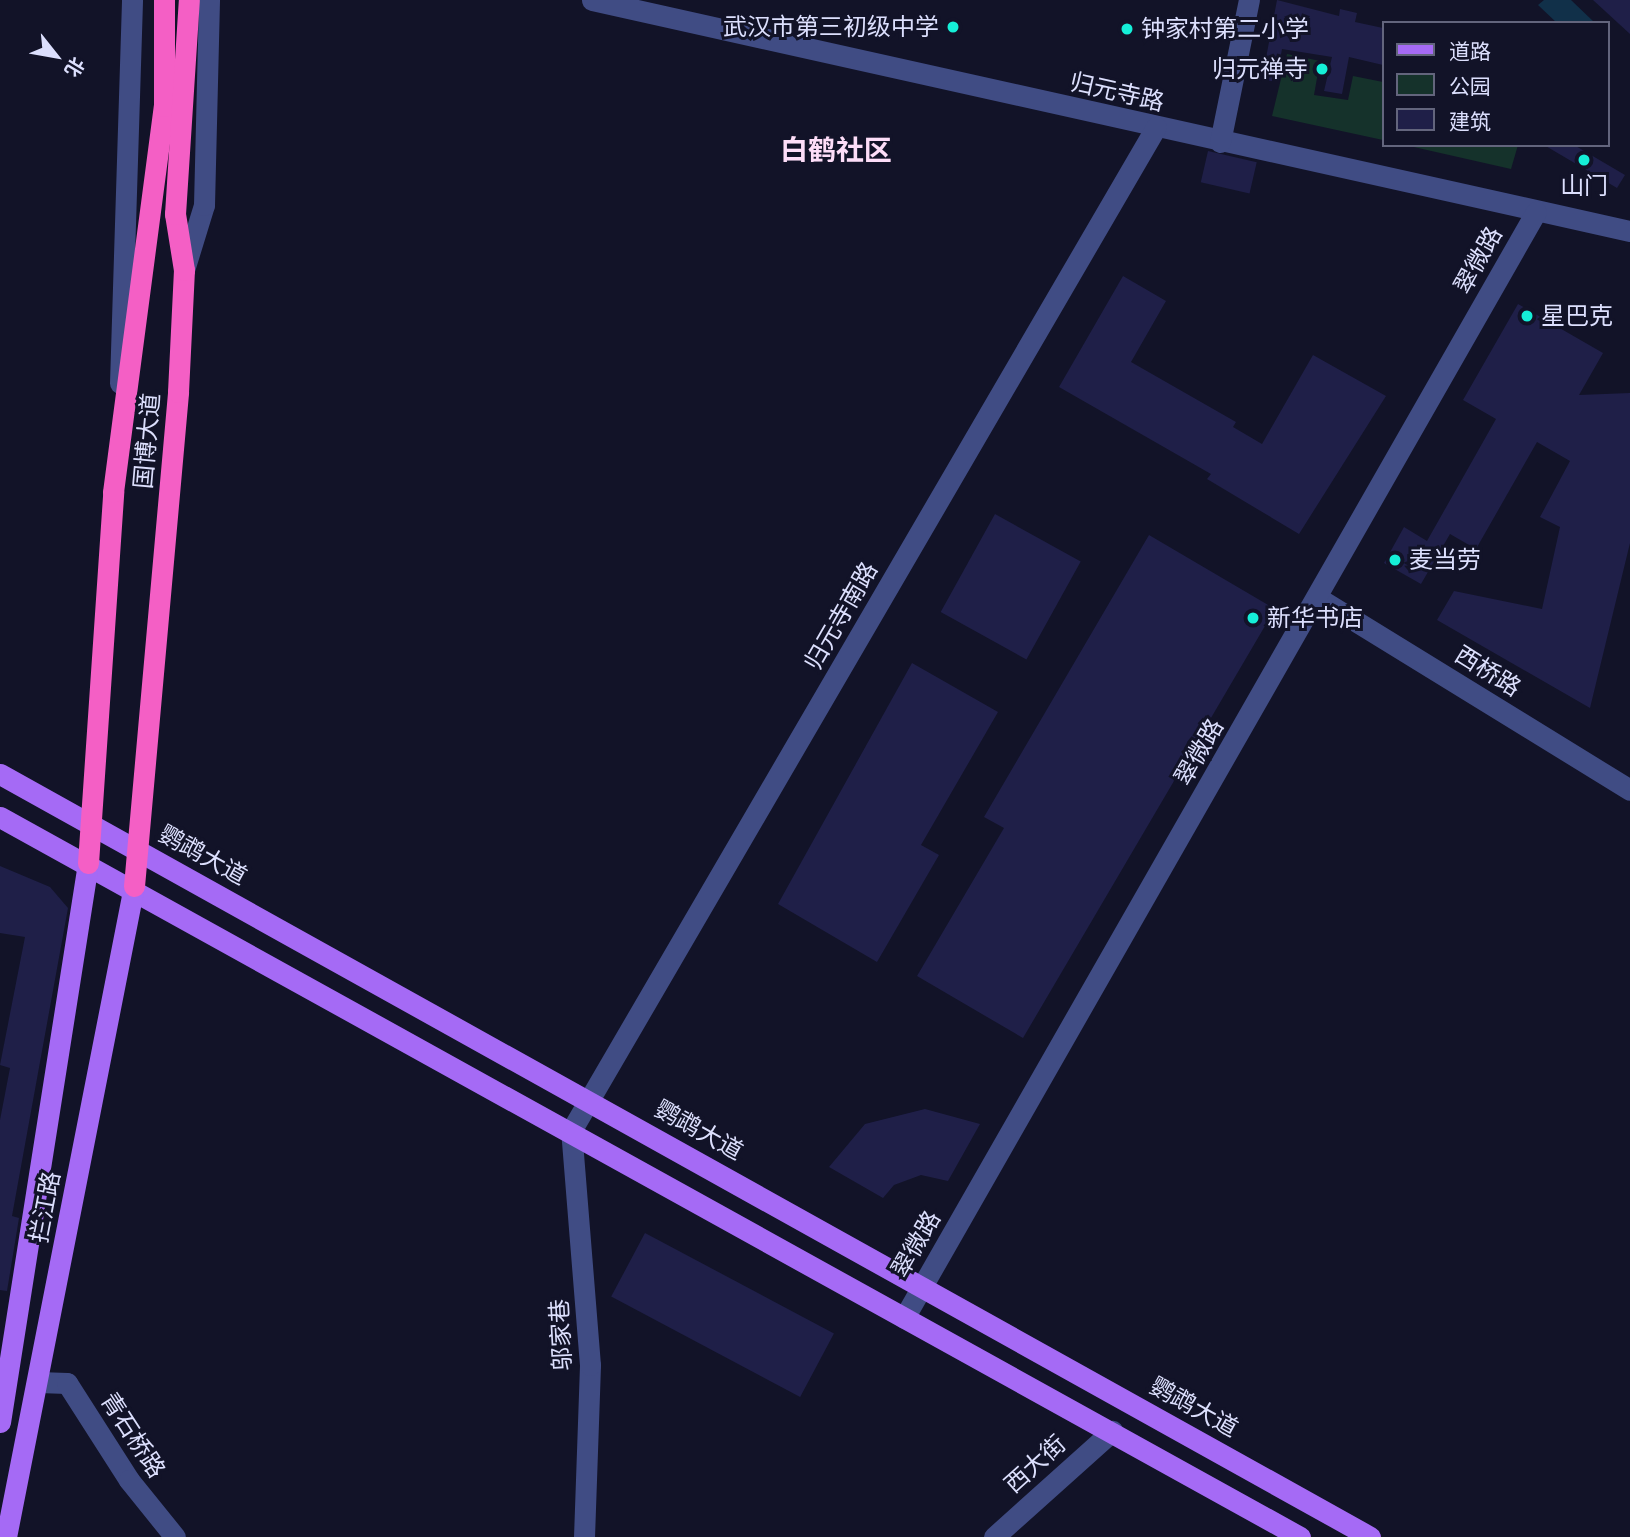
<!DOCTYPE html>
<html>
<head>
<meta charset="utf-8">
<style>
  body { margin:0 }
  #map { position:relative; width:1630px; height:1537px; overflow:hidden; background:#121328; font-family:Inter,"Noto Sans SC",sans-serif }
  div>[style] { position:absolute }
  .green>* { inset:0; background:#15322b }
  .water>* { inset:0; background:#113049 }
  .building>* { inset:0; background:#1f1f48; transform-origin:0 0 }
  .minor>* { height:21px; margin:-10.5px; padding:0 10.5px; transform-origin:10.5px; border-radius:10.5px; background:#404c84 }
  .major>* { height:21px; margin:-10.5px; padding:0 10.5px; transform-origin:10.5px; border-radius:10.5px; background:#a56af5 }
  .highway>* { height:21px; margin:-10.5px; padding:0 10.5px; transform-origin:10.5px; border-radius:10.5px; background:#f45fc5 }
  .dots>* { width:19px; height:19px; translate:-50% -50%; box-sizing:border-box; border:4px solid #121328; border-radius:50% }
  span { translate:-50% -50%; white-space:nowrap; text-align:center; line-height:1.15; -webkit-text-stroke:6px #121328; paint-order:stroke }
  .poi-label { font-size:24px; color:#dcdffd }
  .right { translate:-100% -50%; text-align:right }
  .left { translate:0 -50%; text-align:left }
  .street-label { font-size:24px; color:#dcdffd }
  .quarter-label { font-size:28px; color:#fdddf8; font-weight:700 }
  .legend { position:absolute; left:1382px; top:21px; width:228px; height:126px; box-sizing:border-box; background:#121328; border:2px solid #63657d; margin:0; padding:9px 12px; list-style:none; font-size:21px; color:#dcdffd }
  .legend li { display:flex; align-items:center; gap:14px; height:35px }
  .legend b { width:35px; border:2px solid #63657d }
  .north { position:absolute; left:21px; top:21px; width:70px; height:70px; -webkit-text-stroke:5px #121328; paint-order:stroke; rotate:121deg; font-size:19px; font-weight:700; line-height:28px; text-align:center; color:#dcdffd }
  .north::after { content:''; display:block; margin:auto; width:24px; height:32px; background:#dcdffd; clip-path:polygon(50% 0,100% 100%,50% 72%,0 100%) }
</style>
</head>
<body>
<div id="map">
  <div class="green">
    <div style="clip-path:polygon(1287px 54px,1320px 61px,1314px 95px,1348px 100px,1353px 76px,1383px 82px,1383px 140px,1272px 116px)"></div>
    <div style="clip-path:polygon(1405px 145px,1518px 145px,1511px 169px)"></div>
  </div>
  <div class="water">
    <div style="clip-path:polygon(1544px 0,1571px 0,1595px 23px,1557px 23px,1538px 5px)"></div>
  </div>
  <div class="building">
    <div style="clip-path:polygon(1277px 0,1339px 16px,1340px 9px,1357px 13px,1355px 22px,1383px 28px,1383px 65px,1349px 57px,1342px 94px,1324px 91px,1332px 57px,1282px 49px,1276px 82px,1262px 79px)"></div>
    <div style="clip-path:polygon(1593px 0,1630px 0,1630px 34px)"></div>
    <div style="clip-path:polygon(1544px 145px,1574px 145px,1625px 175px,1617px 188px)"></div>
    <div style="left:1208px;top:151px;width:50px;height:32px;rotate:13deg"></div>
    <div style="clip-path:polygon(1123px 276px,1166px 301px,1131px 362px,1236px 422px,1233px 427px,1262px 444px,1313px 355px,1386px 396px,1299px 534px,1207px 479px,1211px 474px,1059px 387px)"></div>
    <div style="clip-path:polygon(1518px 304px,1603px 353px,1579px 395px,1630px 393px,1630px 543px,1590px 708px,1437px 620px,1454px 591px,1542px 609px,1560px 527px,1540px 517px,1570px 461px,1537px 442px,1476px 549px,1450px 534px,1421px 584px,1384px 563px,1404px 527px,1427px 541px,1496px 419px,1463px 400px)"></div>
    <div style="left:995px;top:514px;width:98px;height:112px;rotate:29deg"></div>
    <div style="clip-path:polygon(1149px 535px,1275px 609px,1023px 1038px,917px 976px,1004px 828px,984px 817px)"></div>
    <div style="clip-path:polygon(912px 663px,998px 712px,921px 845px,939px 855px,877px 962px,778px 904px)"></div>
    <div style="clip-path:polygon(0 866px,50px 887px,68px 908px,12px 1216px,19px 1218px,7px 1291px,0 1290px,0 1120px,10px 1068px,0 1065px,25px 937px,0 933px)"></div>
    <div style="clip-path:polygon(925px 1109px,980px 1124px,948px 1181px,921px 1175px,894px 1185px,883px 1198px,829px 1167px,865px 1124px)"></div>
    <div style="left:645px;top:1233px;width:214px;height:72px;rotate:28deg"></div>
  </div>
  <div class="minor">
    <div style="left:592px;top:0;width:1063px;rotate:12.55deg"></div>
    <div style="left:1220px;top:142px;width:145px;rotate:-78.5deg"></div>
    <div style="left:184px;top:270px;width:68px;rotate:-72.9deg"></div>
    <div style="left:204px;top:205px;width:205px;rotate:-88.6deg"></div>
    <div style="left:120px;top:383px;width:383px;rotate:-88.2deg"></div>
    <div style="left:1318px;top:598px;width:366px;rotate:31.6deg"></div>
    <div style="left:904px;top:1318px;width:1274px;rotate:-60.26deg"></div>
    <div style="left:38px;top:1382px;width:29px;rotate:2deg"></div>
    <div style="left:67px;top:1383px;width:115px;rotate:57.4deg"></div>
    <div style="left:129px;top:1480px;width:73px;rotate:51.1deg"></div>
    <div style="left:584px;top:1537px;width:172px;rotate:-88deg"></div>
    <div style="left:590px;top:1365px;width:235px;rotate:-94.6deg"></div>
    <div style="left:571px;top:1131px;width:1162px;rotate:-59.77deg"></div>
    <div style="left:994px;top:1537px;width:159px;rotate:-41.9deg"></div>
  </div>
  <div class="major">
    <div style="left:0;top:774px;width:1568px;rotate:29.11deg"></div>
    <div style="left:0;top:817px;width:1486px;rotate:28.98deg"></div>
    <div style="left:0;top:1422px;width:566px;rotate:-81.05deg"></div>
    <div style="left:6px;top:1537px;width:663px;rotate:-78.88deg"></div>
  </div>
  <div class="highway">
    <div style="left:88px;top:863px;width:372px;rotate:-86.1deg"></div>
    <div style="left:113px;top:492px;width:389px;rotate:-82.5deg"></div>
    <div style="left:164px;top:106px;width:106px;rotate:-90deg"></div>
    <div style="left:134px;top:886px;width:496px;rotate:-84.9deg"></div>
    <div style="left:178px;top:392px;width:122px;rotate:-87.2deg"></div>
    <div style="left:184px;top:270px;width:57px;rotate:-99.1deg"></div>
    <div style="left:175px;top:214px;width:214px;rotate:-86.3deg"></div>
  </div>
  <div class="dots">
    <div style="left:953px;top:27px;background:#15efd8"></div>
    <div style="left:1127px;top:29px;background:#15efd8"></div>
    <div style="left:1322px;top:69px;background:#15efd8"></div>
    <div style="left:1584px;top:160px;background:#15efd8"></div>
    <div style="left:1527px;top:316px;background:#15efd8"></div>
    <div style="left:1395px;top:560px;background:#15efd8"></div>
    <div style="left:1253px;top:618px;background:#15efd8"></div>
  </div>
  <div class="poi-label">
    <span class="right" style="left:939px;top:27px">武汉市第三初级中学</span>
    <span class="left" style="left:1141px;top:29px">钟家村第二小学</span>
    <span class="right" style="left:1308px;top:69px">归元禅寺</span>
    <span style="left:1584px;top:186px">山门</span>
    <span class="left" style="left:1541px;top:316px">星巴克</span>
    <span class="left" style="left:1409px;top:560px">麦当劳</span>
    <span class="left" style="left:1267px;top:618px">新华书店</span>
  </div>
  <div class="street-label">
    <span style="left:1117px;top:92px;rotate:13deg">归元寺路</span>
    <span style="left:1478px;top:260px;rotate:-61deg">翠微路</span>
    <span style="left:147px;top:441px;rotate:-85deg">国博大道</span>
    <span style="left:841px;top:616px;rotate:-60deg">归元寺南路</span>
    <span style="left:1488px;top:671px;rotate:32deg">西桥路</span>
    <span style="left:1199px;top:752px;rotate:-60deg">翠微路</span>
    <span style="left:203px;top:855px;rotate:29deg">鹦鹉大道</span>
    <span style="left:699px;top:1130px;rotate:29deg">鹦鹉大道</span>
    <span style="left:45px;top:1207px;rotate:-79deg">拦江路</span>
    <span style="left:916px;top:1244px;rotate:-60deg">翠微路</span>
    <span style="left:561px;top:1335px;rotate:-93deg">邬家巷</span>
    <span style="left:1194px;top:1407px;rotate:29deg">鹦鹉大道</span>
    <span style="left:133px;top:1435px;rotate:57deg">青石桥路</span>
    <span style="left:1035px;top:1464px;rotate:-42deg">西大街</span>
  </div>
  <div class="quarter-label">
    <span style="left:836px;top:150px">白鹤社区</span>
  </div>
  <ul class="legend">
  <li><b style="height:9px;background:#a56af5"></b>道路</li>
  <li><b style="height:19px;background:#15322b"></b>公园</li>
  <li><b style="height:19px;background:#1f1f48"></b>建筑</li>
  </ul>
  <div class="north">北</div>
</div>
</body>
</html>
